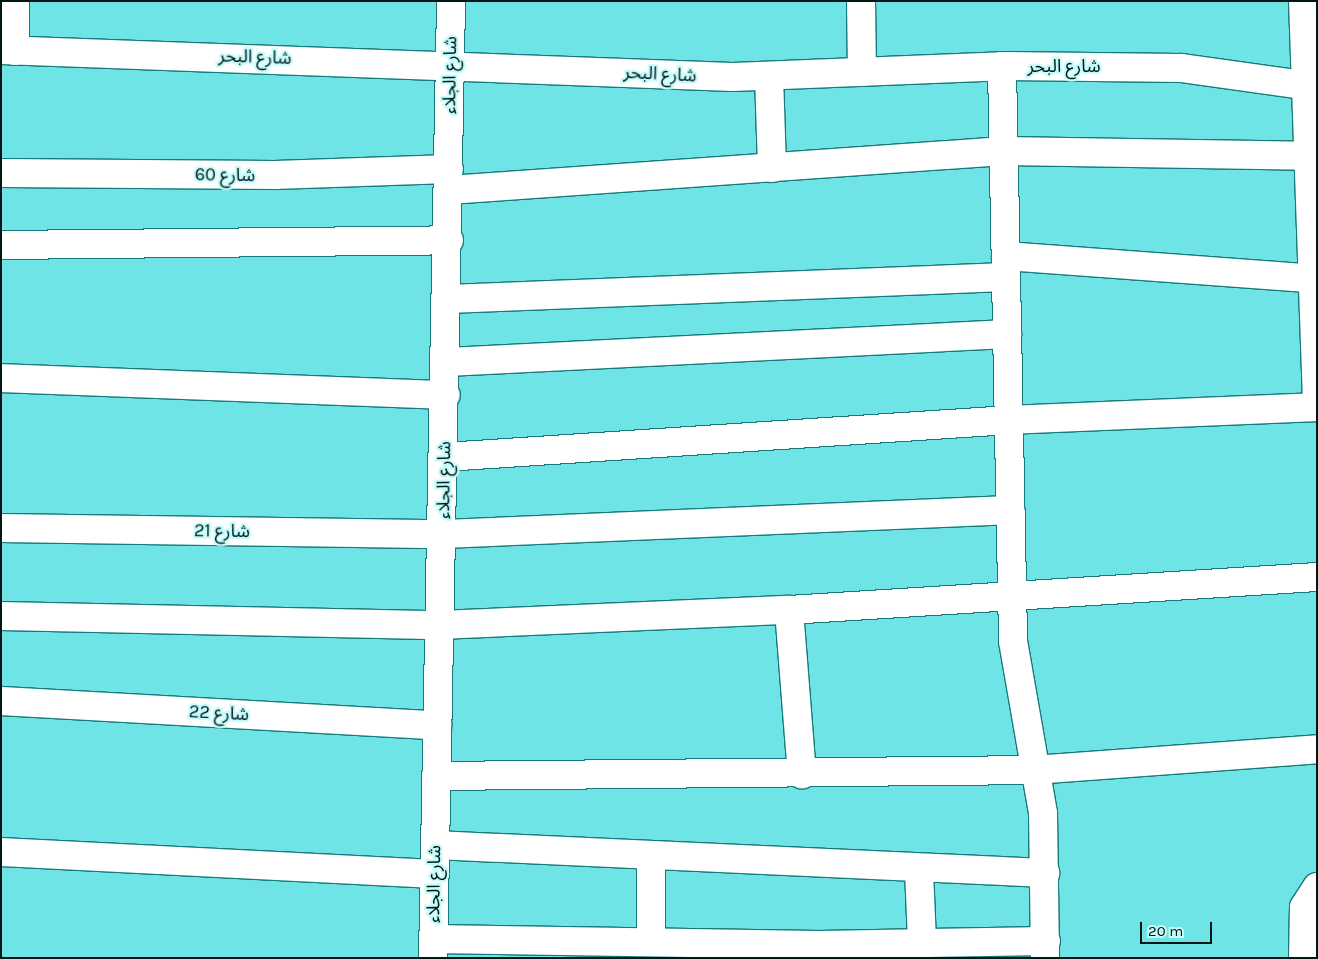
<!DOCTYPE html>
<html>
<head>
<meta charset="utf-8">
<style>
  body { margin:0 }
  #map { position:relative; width:1318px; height:959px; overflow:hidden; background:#6fe4e6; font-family:Karla,"Noto Sans Arabic",sans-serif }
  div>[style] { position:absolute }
  .roads { filter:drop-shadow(1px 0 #167a7c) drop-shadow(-1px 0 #167a7c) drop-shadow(0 1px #167a7c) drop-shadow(0 -1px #167a7c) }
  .minor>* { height:28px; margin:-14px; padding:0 14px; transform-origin:14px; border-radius:14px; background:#fff }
  .tertiary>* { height:28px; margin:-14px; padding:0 14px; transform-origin:14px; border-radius:14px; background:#fff }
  span { translate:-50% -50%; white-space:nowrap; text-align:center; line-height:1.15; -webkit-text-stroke:4.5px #c6fbfb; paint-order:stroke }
  .street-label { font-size:18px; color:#001718 }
  .frame { position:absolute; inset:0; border:2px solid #001718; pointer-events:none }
  .scale { position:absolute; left:1140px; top:922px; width:72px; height:22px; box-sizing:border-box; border:2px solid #001718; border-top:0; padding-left:6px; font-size:15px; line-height:18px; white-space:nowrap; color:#001718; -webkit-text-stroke:4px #c6fbfb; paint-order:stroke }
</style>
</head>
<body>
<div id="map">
  <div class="roads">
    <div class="minor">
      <div style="left:15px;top:1px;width:50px;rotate:90deg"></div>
      <div style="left:861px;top:1px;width:71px;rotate:89.2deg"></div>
      <div style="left:1303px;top:1px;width:400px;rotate:88deg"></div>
      <div style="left:1002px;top:66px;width:575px;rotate:88.9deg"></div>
      <div style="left:1013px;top:641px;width:175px;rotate:80.1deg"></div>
      <div style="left:1043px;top:813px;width:145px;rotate:89.2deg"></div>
      <div style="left:769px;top:76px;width:92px;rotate:88.1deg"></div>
      <div style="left:1px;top:173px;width:274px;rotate:0.4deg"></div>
      <div style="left:275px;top:175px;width:174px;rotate:-2deg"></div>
      <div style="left:449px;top:190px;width:556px;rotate:-4.02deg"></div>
      <div style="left:1004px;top:151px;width:303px;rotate:0.9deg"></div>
      <div style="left:1px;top:245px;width:448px;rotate:-0.6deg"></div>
      <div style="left:1006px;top:256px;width:312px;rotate:4.2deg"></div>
      <div style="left:448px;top:299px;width:558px;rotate:-2.26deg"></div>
      <div style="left:447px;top:362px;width:561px;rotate:-2.86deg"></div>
      <div style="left:1px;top:378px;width:445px;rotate:2.2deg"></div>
      <div style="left:445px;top:457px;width:565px;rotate:-3.75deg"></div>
      <div style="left:1009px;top:420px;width:308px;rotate:-2.4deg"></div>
      <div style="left:1px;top:528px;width:442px;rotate:0.8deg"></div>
      <div style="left:443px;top:534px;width:568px;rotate:-2.42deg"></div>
      <div style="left:789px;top:610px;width:165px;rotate:85.5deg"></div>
      <div style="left:1px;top:616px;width:438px;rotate:1.2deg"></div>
      <div style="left:439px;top:625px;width:350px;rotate:-2.5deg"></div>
      <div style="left:789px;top:610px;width:529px;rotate:-3.58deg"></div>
      <div style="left:1px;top:701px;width:437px;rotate:3.2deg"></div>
      <div style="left:436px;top:776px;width:598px;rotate:-0.57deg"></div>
      <div style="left:1034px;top:770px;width:284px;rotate:-4.2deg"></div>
      <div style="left:435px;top:845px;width:611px;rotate:2.63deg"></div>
      <div style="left:1px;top:852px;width:434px;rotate:2.9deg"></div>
      <div style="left:651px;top:859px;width:82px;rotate:90deg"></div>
      <div style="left:919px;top:870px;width:73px;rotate:87.6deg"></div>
      <div style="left:433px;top:939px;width:386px;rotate:0.9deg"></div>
      <div style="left:819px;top:945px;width:227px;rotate:-1deg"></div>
      <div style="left:433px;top:958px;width:957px;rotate:-88.92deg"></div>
      <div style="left:1303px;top:958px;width:51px;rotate:-88.9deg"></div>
      <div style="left:1304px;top:907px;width:24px;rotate:-57deg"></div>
    </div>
    <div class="tertiary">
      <div style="left:1px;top:50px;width:732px;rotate:2.11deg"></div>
      <div style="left:733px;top:77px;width:269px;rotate:-2.3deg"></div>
      <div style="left:1002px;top:66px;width:180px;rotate:0.6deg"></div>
      <div style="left:1182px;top:68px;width:136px;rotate:8deg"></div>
    </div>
  </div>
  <div class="street-label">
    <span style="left:255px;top:57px;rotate:2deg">شارع البحر</span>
    <span style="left:1064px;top:66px">شارع البحر</span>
    <span style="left:660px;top:74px;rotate:3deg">شارع البحر</span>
    <span style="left:450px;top:75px;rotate:-89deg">شارع الجلاء</span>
    <span style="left:225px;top:175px;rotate:1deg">شارع 60</span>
    <span style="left:444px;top:480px;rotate:-89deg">شارع الجلاء</span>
    <span style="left:222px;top:531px;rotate:1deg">شارع 21</span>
    <span style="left:219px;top:713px;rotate:3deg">شارع 22</span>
    <span style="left:434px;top:884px;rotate:-89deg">شارع الجلاء</span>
  </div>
  <div class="frame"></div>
  <div class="scale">20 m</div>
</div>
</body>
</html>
